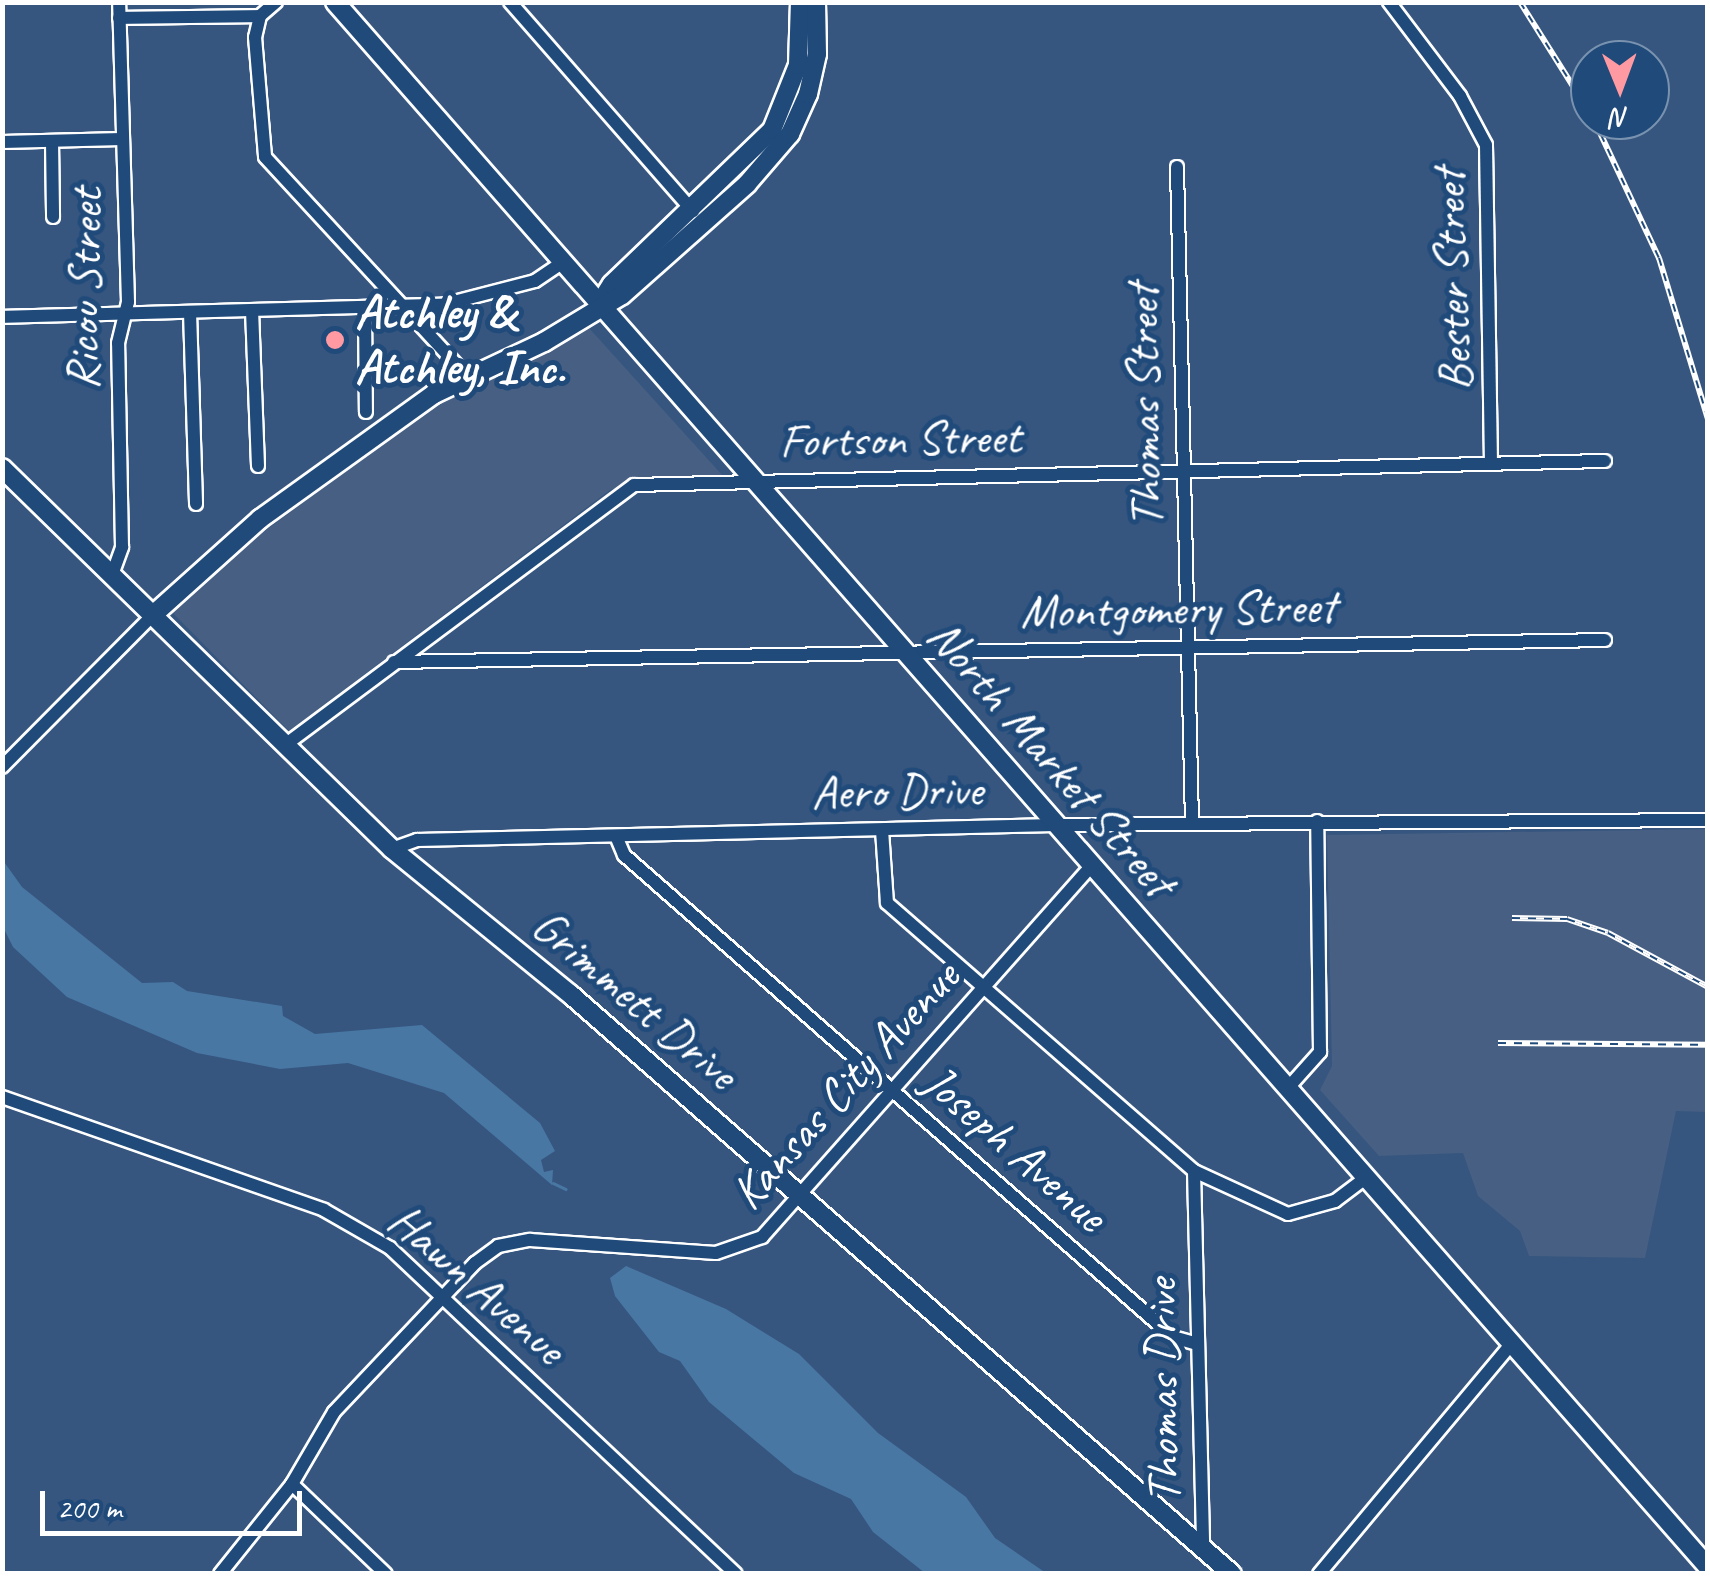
<!DOCTYPE html>
<html>
<head>
<meta charset="utf-8">
<style>
  body { margin:0 }
  #map { position:relative; width:1710px; height:1576px; overflow:hidden; background:#36567f; font-family:Caveat,sans-serif }
  div>[style] { position:absolute }
  .built>* { inset:0; background:#465f83 }
  .water>* { inset:0; background:#4877a4 }
  .stream>* { height:2.5px; margin:-1.25px; padding:0 1.25px; transform-origin:1.25px; border-radius:1.25px; background:#4877a4 }
  .roads { filter:drop-shadow(2px 0 #fff) drop-shadow(-2px 0 #fff) drop-shadow(0 2px #fff) drop-shadow(0 -2px #fff) }
  .minor>* { height:12px; margin:-6px; padding:0 6px; transform-origin:6px; border-radius:6px; background:#1f4a7a }
  .major>* { height:18px; margin:-9px; padding:0 9px; transform-origin:9px; border-radius:9px; background:#1f4a7a }
  .rail>* { height:6px; margin-top:-3px; transform-origin:0; background:repeating-linear-gradient(90deg,#1f4a7a 0 8px,#fff 0 16px); box-sizing:border-box; border-block:2px solid #fff }
  .dots>* { width:28px; height:28px; translate:-50% -50%; box-sizing:border-box; border:5px solid #1f4a7a; border-radius:50% }
  span { translate:-50% -50%; white-space:nowrap; text-align:center; line-height:1.15; -webkit-text-stroke:10px #1f4a7a; paint-order:stroke }
  .street-label { font-size:48px; color:#fff }
  .poi-label { font-size:48px; color:#fff; font-weight:700 }
  .left { translate:0 -50%; text-align:left }
  .frame { position:absolute; inset:0; border:5px solid #fff; pointer-events:none }
  .north { position:absolute; left:1570px; top:40px; width:100px; height:100px; box-sizing:border-box; background:#1f4a7a; border:2px solid #7992af; border-radius:50%; rotate:179deg; font-size:28px; font-weight:700; line-height:40px; text-align:center; color:#fff }
  .north::after { content:''; display:block; margin:auto; width:35px; height:45px; background:#ff9aa2; clip-path:polygon(50% 0,100% 100%,50% 72%,0 100%) }
  .scale { position:absolute; left:40px; top:1491px; width:262px; height:45px; box-sizing:border-box; border:5px solid #fff; border-top:0; padding-left:12px; font-size:30px; line-height:35px; white-space:nowrap; color:#fff; -webkit-text-stroke:8px #1f4a7a; paint-order:stroke }
</style>
</head>
<body>
<div id="map">
  <div class="built">
    <div style="clip-path:polygon(589px 328px,723px 476px,642px 481px,610px 490px,289px 731px,172px 612px,232px 555px,435px 406px)"></div>
    <div style="clip-path:polygon(1707px 829px,1707px 1112px,1676px 1111px,1645px 1258px,1529px 1256px,1520px 1231px,1478px 1196px,1463px 1153px,1379px 1156px,1320px 1090px,1332px 1066px,1327px 835px)"></div>
  </div>
  <div class="water">
    <div style="clip-path:polygon(2px 859px,22px 887px,142px 983px,173px 982px,187px 991px,282px 1006px,283px 1016px,315px 1034px,422px 1025px,540px 1123px,555px 1151px,541px 1160px,544px 1172px,553px 1170px,552px 1185px,444px 1093px,348px 1063px,280px 1069px,197px 1053px,67px 997px,13px 947px,3px 927px)"></div>
    <div style="clip-path:polygon(626px 1266px,726px 1309px,799px 1354px,878px 1433px,966px 1497px,995px 1538px,1046px 1573px,925px 1573px,873px 1532px,851px 1499px,794px 1473px,709px 1402px,680px 1361px,659px 1352px,615px 1296px,610px 1278px)"></div>
  </div>
  <div class="stream">
    <div style="left:553px;top:1183px;width:14px;rotate:25deg"></div>
  </div>
  <div class="roads">
    <div class="minor">
      <div style="left:276px;top:2px;width:21px;rotate:139deg"></div>
      <div style="left:260px;top:16px;width:22px;rotate:103deg"></div>
      <div style="left:255px;top:37px;width:120px;rotate:85.2deg"></div>
      <div style="left:265px;top:157px;width:297px;rotate:47.3deg"></div>
      <div style="left:510px;top:2px;width:278px;rotate:48.8deg"></div>
      <div style="left:1389px;top:2px;width:118px;rotate:52.9deg"></div>
      <div style="left:1460px;top:96px;width:55px;rotate:62deg"></div>
      <div style="left:1486px;top:145px;width:319px;rotate:89.1deg"></div>
      <div style="left:119px;top:18px;width:141px;rotate:-0.8deg"></div>
      <div style="left:52px;top:141px;width:76px;rotate:89.2deg"></div>
      <div style="left:2px;top:142px;width:120px;rotate:-1.4deg"></div>
      <div style="left:1177px;top:167px;width:655px;rotate:88.69deg"></div>
      <div style="left:365px;top:307px;width:105px;rotate:89.5deg"></div>
      <div style="left:252px;top:310px;width:156px;rotate:87.8deg"></div>
      <div style="left:190px;top:312px;width:192px;rotate:88.2deg"></div>
      <div style="left:2px;top:317px;width:440px;rotate:-1.6deg"></div>
      <div style="left:442px;top:305px;width:96px;rotate:-14.5deg"></div>
      <div style="left:535px;top:281px;width:34px;rotate:-34deg"></div>
      <div style="left:112px;top:575px;width:30px;rotate:-70deg"></div>
      <div style="left:122px;top:547px;width:204px;rotate:-91.1deg"></div>
      <div style="left:118px;top:343px;width:42px;rotate:-76.3deg"></div>
      <div style="left:128px;top:302px;width:300px;rotate:-91.7deg"></div>
      <div style="left:394px;top:662px;width:1211px;rotate:-1.04deg"></div>
      <div style="left:285px;top:745px;width:435px;rotate:-36.7deg"></div>
      <div style="left:634px;top:485px;width:971px;rotate:-1.42deg"></div>
      <div style="left:2px;top:767px;width:214px;rotate:-45.2deg"></div>
      <div style="left:882px;top:830px;width:73px;rotate:86.1deg"></div>
      <div style="left:887px;top:903px;width:408px;rotate:41.1deg"></div>
      <div style="left:1194px;top:1171px;width:103px;rotate:24.6deg"></div>
      <div style="left:1288px;top:1214px;width:49px;rotate:-15.5deg"></div>
      <div style="left:1335px;top:1201px;width:39px;rotate:-37deg"></div>
      <div style="left:616px;top:836px;width:21px;rotate:67deg"></div>
      <div style="left:624px;top:855px;width:731px;rotate:41.28deg"></div>
      <div style="left:1173px;top:1337px;width:25px;rotate:16deg"></div>
      <div style="left:392px;top:849px;width:27px;rotate:-20deg"></div>
      <div style="left:417px;top:840px;width:638px;rotate:-1.35deg"></div>
      <div style="left:1055px;top:825px;width:653px;rotate:-0.44deg"></div>
      <div style="left:1287px;top:1089px;width:50px;rotate:-48.3deg"></div>
      <div style="left:1320px;top:1052px;width:231px;rotate:-90.7deg"></div>
      <div style="left:2px;top:1097px;width:341px;rotate:19.3deg"></div>
      <div style="left:324px;top:1210px;width:76px;rotate:29.9deg"></div>
      <div style="left:390px;top:1248px;width:475px;rotate:43.3deg"></div>
      <div style="left:1194px;top:1171px;width:377px;rotate:88.6deg"></div>
      <div style="left:292px;top:1484px;width:130px;rotate:43.8deg"></div>
      <div style="left:220px;top:1574px;width:115px;rotate:-51.3deg"></div>
      <div style="left:292px;top:1484px;width:83px;rotate:-59.7deg"></div>
      <div style="left:334px;top:1412px;width:205px;rotate:-46.6deg"></div>
      <div style="left:475px;top:1263px;width:29px;rotate:-36deg"></div>
      <div style="left:498px;top:1246px;width:33px;rotate:-11deg"></div>
      <div style="left:530px;top:1240px;width:186px;rotate:4deg"></div>
      <div style="left:716px;top:1253px;width:49px;rotate:-19.2deg"></div>
      <div style="left:762px;top:1237px;width:497px;rotate:-48.4deg"></div>
      <div style="left:1319px;top:1574px;width:300px;rotate:-50.1deg"></div>
    </div>
    <div class="major">
      <div style="left:335px;top:2px;width:2082px;rotate:48.74deg"></div>
      <div style="left:600px;top:303px;width:22px;rotate:-58deg"></div>
      <div style="left:612px;top:284px;width:222px;rotate:-43.9deg"></div>
      <div style="left:772px;top:130px;width:70px;rotate:-68.2deg"></div>
      <div style="left:798px;top:65px;width:63px;rotate:-88.2deg"></div>
      <div style="left:2px;top:468px;width:545px;rotate:44.33deg"></div>
      <div style="left:392px;top:849px;width:230px;rotate:39.2deg"></div>
      <div style="left:570px;top:994px;width:880px;rotate:41.22deg"></div>
      <div style="left:153px;top:615px;width:144px;rotate:-41.9deg"></div>
      <div style="left:260px;top:519px;width:214px;rotate:-35.7deg"></div>
      <div style="left:434px;top:394px;width:122px;rotate:-25.3deg"></div>
      <div style="left:544px;top:342px;width:91px;rotate:-31.1deg"></div>
      <div style="left:622px;top:295px;width:167px;rotate:-41.6deg"></div>
      <div style="left:747px;top:184px;width:66px;rotate:-49.3deg"></div>
      <div style="left:790px;top:134px;width:44px;rotate:-65.8deg"></div>
      <div style="left:808px;top:94px;width:41px;rotate:-77.3deg"></div>
      <div style="left:817px;top:54px;width:52px;rotate:-91.1deg"></div>
    </div>
  </div>
  <div class="rail">
    <div style="left:1520px;top:2px;width:131px;rotate:57.8deg"></div>
    <div style="left:1594px;top:120px;width:153px;rotate:64.8deg"></div>
    <div style="left:1659px;top:258px;width:168px;rotate:73.1deg"></div>
    <div style="left:1512px;top:918px;width:55px;rotate:1deg"></div>
    <div style="left:1567px;top:919px;width:43px;rotate:18.9deg"></div>
    <div style="left:1608px;top:933px;width:114px;rotate:28.4deg"></div>
    <div style="left:1498px;top:1043px;width:210px;rotate:0.5deg"></div>
  </div>
  <div class="dots">
    <div style="left:335px;top:340px;background:#ff9aa2"></div>
  </div>
  <div class="street-label">
    <span style="left:1452px;top:280px;rotate:-92deg">Bester Street</span>
    <span style="left:84px;top:289px;rotate:-89deg">Ricou Street</span>
    <span style="left:1144px;top:406px;rotate:-91deg">Thomas Street</span>
    <span style="left:900px;top:439px;rotate:-1deg">Fortson Street</span>
    <span style="left:1178px;top:609px;rotate:-1deg">Montgomery Street</span>
    <span style="left:1051px;top:758px;rotate:49deg">North Market Street</span>
    <span style="left:897px;top:791px;rotate:-1deg">Aero Drive</span>
    <span style="left:635px;top:999px;rotate:40deg">Grimmett Drive</span>
    <span style="left:845px;top:1085px;rotate:-48deg">Kansas City Avenue</span>
    <span style="left:1015px;top:1148px;rotate:41deg">Joseph Avenue</span>
    <span style="left:477px;top:1284px;rotate:41deg">Hawn Avenue</span>
    <span style="left:1162px;top:1391px;rotate:-91deg">Thomas Drive</span>
  </div>
  <div class="poi-label">
    <span class="left" style="left:355px;top:340px">Atchley &amp;<br>Atchley, Inc.</span>
  </div>
  <div class="frame"></div>
  <div class="north">N</div>
  <div class="scale">200 m</div>
</div>
</body>
</html>
